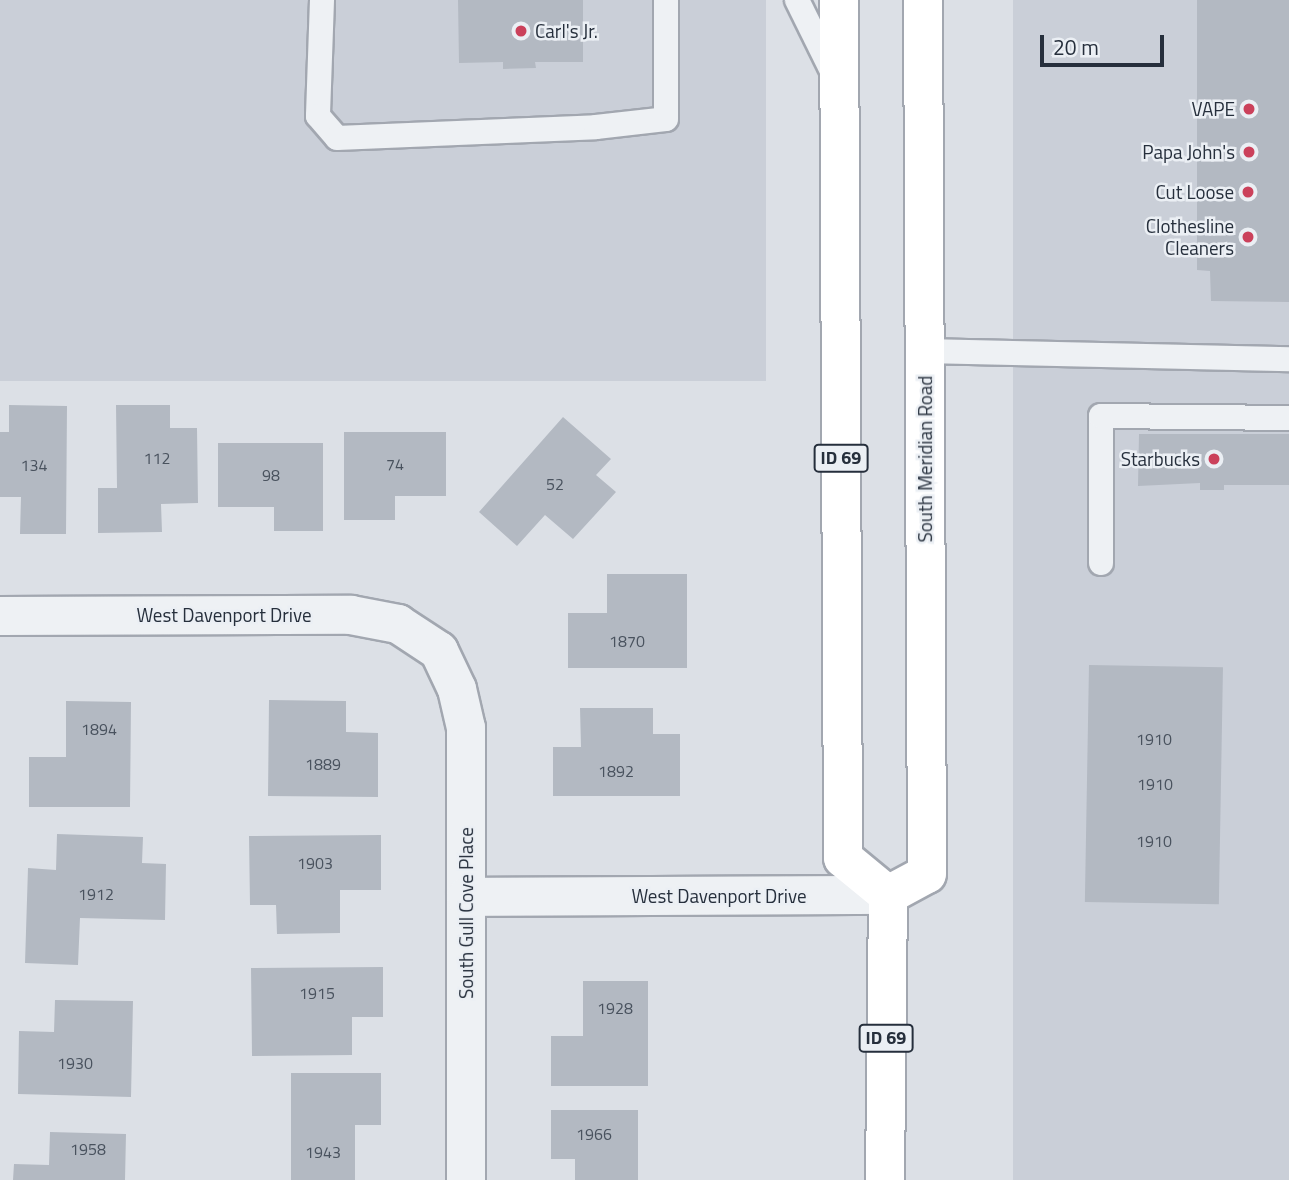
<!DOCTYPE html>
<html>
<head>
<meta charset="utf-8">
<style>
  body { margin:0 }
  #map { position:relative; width:1289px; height:1180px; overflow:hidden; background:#dce0e6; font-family:"Titillium Web",sans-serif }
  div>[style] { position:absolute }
  .built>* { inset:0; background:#cacfd8; transform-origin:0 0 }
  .building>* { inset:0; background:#b3b9c2; transform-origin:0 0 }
  .roads { filter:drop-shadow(2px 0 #a2a7b0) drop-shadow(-2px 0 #a2a7b0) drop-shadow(0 2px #a2a7b0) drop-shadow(0 -2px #a2a7b0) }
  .service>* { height:24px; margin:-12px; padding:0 12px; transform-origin:12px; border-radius:12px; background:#eef1f4 }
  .minor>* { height:38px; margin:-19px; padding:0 19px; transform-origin:19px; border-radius:19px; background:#eef1f4 }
  .primary>* { height:38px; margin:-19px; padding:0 19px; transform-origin:19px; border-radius:19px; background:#fff }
  .dots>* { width:19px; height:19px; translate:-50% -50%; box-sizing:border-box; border:4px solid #ebeff4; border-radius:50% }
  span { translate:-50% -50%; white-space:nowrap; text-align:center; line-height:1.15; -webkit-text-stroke:5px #ebeff4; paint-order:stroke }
  .number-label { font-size:16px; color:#49525e }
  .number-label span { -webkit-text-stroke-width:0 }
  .shield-label span { padding:2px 5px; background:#ebeff4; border:2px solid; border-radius:5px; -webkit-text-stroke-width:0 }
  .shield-label { font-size:18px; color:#262f3c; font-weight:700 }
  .poi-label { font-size:19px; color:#262f3c }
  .left { translate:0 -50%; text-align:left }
  .right { translate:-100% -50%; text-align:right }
  .street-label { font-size:19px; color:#262f3c }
  .scale { position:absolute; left:1040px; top:35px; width:124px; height:32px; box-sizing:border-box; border:4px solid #262f3c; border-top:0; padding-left:9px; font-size:21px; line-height:24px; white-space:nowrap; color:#262f3c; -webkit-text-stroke:5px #ebeff4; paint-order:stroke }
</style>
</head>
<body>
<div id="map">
  <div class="built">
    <div style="left:0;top:0;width:766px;height:381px"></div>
    <div style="left:1013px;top:0;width:276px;height:1180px"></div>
  </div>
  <div class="building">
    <div style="clip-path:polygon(458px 0,583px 0,583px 62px,535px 62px,536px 68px,503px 69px,503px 62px,459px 63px)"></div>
    <div style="clip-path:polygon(1197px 0,1289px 0,1289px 302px,1211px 301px,1210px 271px,1197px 270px)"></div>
    <div style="clip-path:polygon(9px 405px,67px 406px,66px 534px,20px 534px,21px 497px,0 497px,0 432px,9px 432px)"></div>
    <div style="clip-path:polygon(116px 405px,170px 405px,170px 428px,197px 428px,198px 503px,161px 504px,162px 532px,98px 533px,98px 488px,117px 488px)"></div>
    <div style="clip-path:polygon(563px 417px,611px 459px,596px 475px,616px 492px,573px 539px,545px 515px,517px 546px,479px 512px)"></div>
    <div style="clip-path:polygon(344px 432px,446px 432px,446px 496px,395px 496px,395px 520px,344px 520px)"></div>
    <div style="clip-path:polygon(1139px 434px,1289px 434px,1289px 485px,1224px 485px,1224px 490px,1200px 490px,1200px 483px,1138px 486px)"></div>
    <div style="clip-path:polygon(218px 443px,323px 443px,323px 531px,274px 531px,274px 507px,218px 507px)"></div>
    <div style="clip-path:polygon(607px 574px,687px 574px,687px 668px,568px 668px,568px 613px,607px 613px)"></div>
    <div style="left:1089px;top:665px;width:134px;height:237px;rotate:1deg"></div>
    <div style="clip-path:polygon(269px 700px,346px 701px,346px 732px,378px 733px,378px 797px,268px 796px)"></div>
    <div style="clip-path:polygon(66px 701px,131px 702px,130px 807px,29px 807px,29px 757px,66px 757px)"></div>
    <div style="clip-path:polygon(580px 708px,653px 708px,653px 734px,680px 734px,680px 796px,553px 796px,553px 747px,581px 747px)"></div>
    <div style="clip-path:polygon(57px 834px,143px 837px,142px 863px,166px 864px,165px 920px,80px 918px,78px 965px,25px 963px,28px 868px,56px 870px)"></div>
    <div style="clip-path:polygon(381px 835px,381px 890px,340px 890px,340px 933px,277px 934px,276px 905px,250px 905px,249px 836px)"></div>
    <div style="clip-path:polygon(383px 967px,383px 1017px,352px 1017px,352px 1055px,252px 1056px,251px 968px)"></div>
    <div style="clip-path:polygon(583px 981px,648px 981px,648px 1086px,551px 1086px,551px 1036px,583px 1036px)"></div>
    <div style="clip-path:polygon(55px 1000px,133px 1001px,131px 1097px,18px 1094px,19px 1031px,54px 1032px)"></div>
    <div style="clip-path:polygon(291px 1073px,381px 1073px,381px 1125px,355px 1125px,355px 1180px,291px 1180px)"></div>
    <div style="clip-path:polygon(551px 1110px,638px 1110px,638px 1180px,575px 1180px,575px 1159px,551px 1159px)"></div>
    <div style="clip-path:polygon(50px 1132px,126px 1134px,125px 1180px,13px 1180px,14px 1164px,49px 1165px)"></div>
  </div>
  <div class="roads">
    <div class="service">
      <div style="left:322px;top:0;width:116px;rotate:92deg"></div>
      <div style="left:318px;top:116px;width:29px;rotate:49deg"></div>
      <div style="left:337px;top:138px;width:259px;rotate:-2.4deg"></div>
      <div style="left:596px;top:127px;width:70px;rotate:-6.5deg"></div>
      <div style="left:666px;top:119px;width:119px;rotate:-90deg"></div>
      <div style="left:797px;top:0;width:84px;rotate:63.7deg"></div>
      <div style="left:925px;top:351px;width:364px;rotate:1.3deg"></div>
      <div style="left:1101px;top:563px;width:147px;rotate:-90deg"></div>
      <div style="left:1101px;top:416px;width:188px;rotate:0.6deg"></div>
    </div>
    <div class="minor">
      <div style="left:0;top:616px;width:351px;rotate:-0.2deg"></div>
      <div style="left:351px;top:615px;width:48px;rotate:10.8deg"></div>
      <div style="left:398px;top:624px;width:49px;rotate:33.4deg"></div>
      <div style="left:439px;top:651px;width:42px;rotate:64.7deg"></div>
      <div style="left:457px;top:689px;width:40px;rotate:77deg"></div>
      <div style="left:466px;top:728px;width:452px;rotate:90deg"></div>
      <div style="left:466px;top:897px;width:422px;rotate:-0.3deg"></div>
    </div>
    <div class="primary">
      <div style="left:839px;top:0;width:858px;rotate:89.73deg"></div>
      <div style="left:843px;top:858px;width:58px;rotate:39.4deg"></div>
      <div style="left:888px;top:895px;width:44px;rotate:-28.3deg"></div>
      <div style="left:927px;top:874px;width:874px;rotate:-90.26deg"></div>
      <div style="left:885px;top:1180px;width:285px;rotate:-89.4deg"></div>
    </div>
  </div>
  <div class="dots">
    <div style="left:521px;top:31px;background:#cb415b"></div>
    <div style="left:1249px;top:109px;background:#cb415b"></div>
    <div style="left:1249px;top:152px;background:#cb415b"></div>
    <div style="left:1248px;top:192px;background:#cb415b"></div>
    <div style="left:1248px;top:237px;background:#cb415b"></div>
    <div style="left:1214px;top:459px;background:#cb415b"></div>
  </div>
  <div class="number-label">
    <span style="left:157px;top:458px">112</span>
    <span style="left:395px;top:464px">74</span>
    <span style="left:34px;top:465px">134</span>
    <span style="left:271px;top:475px">98</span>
    <span style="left:555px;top:484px">52</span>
    <span style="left:627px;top:641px">1870</span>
    <span style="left:99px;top:729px">1894</span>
    <span style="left:1154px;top:739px">1910</span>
    <span style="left:323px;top:764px">1889</span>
    <span style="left:616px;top:771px">1892</span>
    <span style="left:1155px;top:784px">1910</span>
    <span style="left:1154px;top:841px">1910</span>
    <span style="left:315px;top:863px">1903</span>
    <span style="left:96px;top:894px">1912</span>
    <span style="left:317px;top:993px">1915</span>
    <span style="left:615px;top:1008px">1928</span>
    <span style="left:75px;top:1063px">1930</span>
    <span style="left:594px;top:1134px">1966</span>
    <span style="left:88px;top:1149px">1958</span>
    <span style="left:323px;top:1152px">1943</span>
  </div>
  <div class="shield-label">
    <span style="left:841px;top:458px">ID 69</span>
    <span style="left:886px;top:1038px">ID 69</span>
  </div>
  <div class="poi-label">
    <span class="left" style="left:535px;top:31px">Carl's Jr.</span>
    <span class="right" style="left:1235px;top:109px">VAPE</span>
    <span class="right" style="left:1235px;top:152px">Papa John's</span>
    <span class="right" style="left:1234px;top:192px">Cut Loose</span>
    <span class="right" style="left:1234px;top:237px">Clothesline<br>Cleaners</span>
    <span class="right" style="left:1200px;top:459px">Starbucks</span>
  </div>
  <div class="street-label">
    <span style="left:925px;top:459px;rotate:-90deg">South Meridian Road</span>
    <span style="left:224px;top:615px">West Davenport Drive</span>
    <span style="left:719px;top:896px">West Davenport Drive</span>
    <span style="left:466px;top:913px;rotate:-90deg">South Gull Cove Place</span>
  </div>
  <div class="scale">20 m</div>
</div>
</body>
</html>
